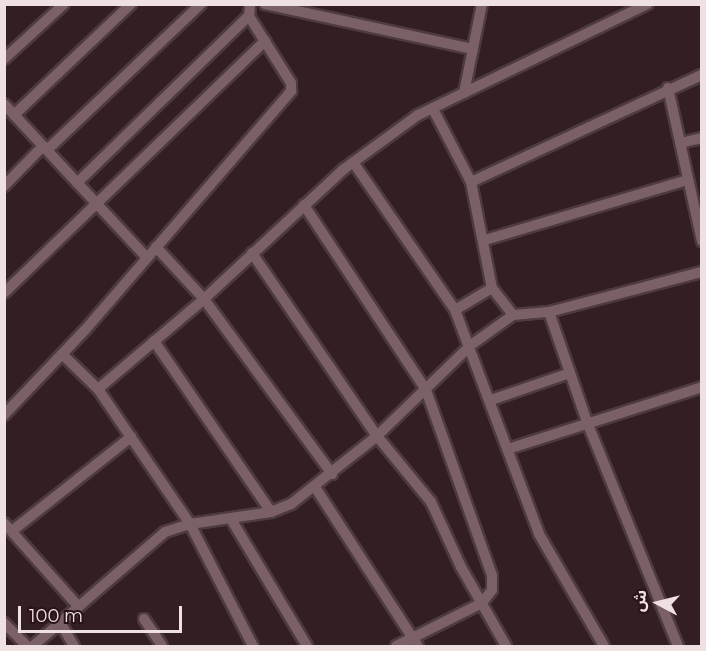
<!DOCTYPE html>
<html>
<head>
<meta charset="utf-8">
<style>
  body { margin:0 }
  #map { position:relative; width:706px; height:651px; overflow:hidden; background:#331e22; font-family:Montserrat,"Noto Sans Arabic",sans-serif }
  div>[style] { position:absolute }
  .roads { filter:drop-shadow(2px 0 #4d3b3f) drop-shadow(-2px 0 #4d3b3f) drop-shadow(0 2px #4d3b3f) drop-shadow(0 -2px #4d3b3f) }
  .minor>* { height:10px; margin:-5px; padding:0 5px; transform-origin:5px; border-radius:5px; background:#7b6166 }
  span { translate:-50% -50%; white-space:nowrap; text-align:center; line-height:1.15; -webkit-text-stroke:4.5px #291419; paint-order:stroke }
  .frame { position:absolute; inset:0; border:6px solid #efe0e2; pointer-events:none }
  .north { position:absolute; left:628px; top:573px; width:60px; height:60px; -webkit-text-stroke:4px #291419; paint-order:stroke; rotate:277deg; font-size:16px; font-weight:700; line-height:24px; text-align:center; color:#efe0e2 }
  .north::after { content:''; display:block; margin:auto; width:21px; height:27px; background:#efe0e2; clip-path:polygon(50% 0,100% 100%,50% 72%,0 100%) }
  .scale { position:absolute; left:18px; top:606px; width:164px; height:27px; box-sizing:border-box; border:3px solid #efe0e2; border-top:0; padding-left:8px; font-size:18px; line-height:21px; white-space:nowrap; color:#efe0e2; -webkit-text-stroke:4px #291419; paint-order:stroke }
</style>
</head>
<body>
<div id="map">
  <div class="roads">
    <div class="minor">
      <div style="left:265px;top:4px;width:213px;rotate:12.2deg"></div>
      <div style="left:4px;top:59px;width:81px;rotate:-42.5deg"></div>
      <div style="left:668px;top:88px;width:157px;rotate:77.5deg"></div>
      <div style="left:464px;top:93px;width:91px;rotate:-78.6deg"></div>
      <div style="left:4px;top:104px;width:209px;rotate:47.1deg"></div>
      <div style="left:433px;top:109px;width:82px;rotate:62.5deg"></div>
      <div style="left:471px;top:182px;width:108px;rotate:78.8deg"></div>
      <div style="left:492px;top:288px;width:34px;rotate:52deg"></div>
      <div style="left:14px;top:115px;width:161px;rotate:-43.5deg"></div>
      <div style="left:680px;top:143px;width:23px;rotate:-13deg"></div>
      <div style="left:47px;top:150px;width:212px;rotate:-43.5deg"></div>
      <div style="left:353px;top:162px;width:180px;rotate:55.4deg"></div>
      <div style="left:455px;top:310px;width:239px;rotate:69.4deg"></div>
      <div style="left:539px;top:534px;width:129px;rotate:59.9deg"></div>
      <div style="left:471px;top:182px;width:255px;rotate:-24.9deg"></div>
      <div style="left:77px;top:183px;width:240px;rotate:-44.2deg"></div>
      <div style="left:4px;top:186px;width:56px;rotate:-45.7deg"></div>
      <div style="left:304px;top:205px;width:222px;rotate:56.6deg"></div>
      <div style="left:426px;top:390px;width:196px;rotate:70.4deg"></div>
      <div style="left:492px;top:575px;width:15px;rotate:90deg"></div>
      <div style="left:492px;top:590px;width:16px;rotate:128deg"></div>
      <div style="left:482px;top:603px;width:96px;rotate:153.4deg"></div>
      <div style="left:485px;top:240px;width:212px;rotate:-16.5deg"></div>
      <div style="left:156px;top:247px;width:71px;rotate:47.3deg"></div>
      <div style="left:204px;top:299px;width:217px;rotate:53.8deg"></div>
      <div style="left:252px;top:253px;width:222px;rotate:55.7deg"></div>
      <div style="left:377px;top:436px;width:85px;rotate:50.7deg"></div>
      <div style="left:431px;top:502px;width:72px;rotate:65.2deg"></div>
      <div style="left:461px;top:567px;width:91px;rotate:60.3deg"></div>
      <div style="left:4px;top:293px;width:363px;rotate:-44deg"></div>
      <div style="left:455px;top:310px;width:43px;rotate:-30.7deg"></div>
      <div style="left:549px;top:312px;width:116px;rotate:70.9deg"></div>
      <div style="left:587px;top:422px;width:242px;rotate:67.9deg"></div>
      <div style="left:154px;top:341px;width:207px;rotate:55.6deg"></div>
      <div style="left:62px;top:354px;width:50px;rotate:44.2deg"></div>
      <div style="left:98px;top:389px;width:163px;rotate:55.7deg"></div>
      <div style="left:190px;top:524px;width:137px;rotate:62.7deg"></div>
      <div style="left:98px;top:389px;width:139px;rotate:-40.3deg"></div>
      <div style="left:204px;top:299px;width:191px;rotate:-42.9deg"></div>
      <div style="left:344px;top:169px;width:92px;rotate:-36.1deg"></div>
      <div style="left:418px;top:115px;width:255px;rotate:-25.8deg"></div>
      <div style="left:491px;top:400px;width:83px;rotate:-18.9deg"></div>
      <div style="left:4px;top:415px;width:117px;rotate:-46.4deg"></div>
      <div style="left:85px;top:330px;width:316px;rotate:-49.2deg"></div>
      <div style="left:291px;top:91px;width:8px;rotate:-90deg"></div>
      <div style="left:291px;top:83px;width:79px;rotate:-122.1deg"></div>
      <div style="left:249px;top:16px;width:10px;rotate:-84deg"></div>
      <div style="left:508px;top:449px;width:204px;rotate:-17.7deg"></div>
      <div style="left:315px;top:487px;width:189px;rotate:57.1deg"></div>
      <div style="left:231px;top:519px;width:148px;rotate:59.1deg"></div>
      <div style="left:4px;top:523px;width:111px;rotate:48.3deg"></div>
      <div style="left:12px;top:531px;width:152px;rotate:-38.3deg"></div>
      <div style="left:144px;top:619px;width:32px;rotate:56deg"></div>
      <div style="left:60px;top:622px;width:28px;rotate:60deg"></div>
      <div style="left:4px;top:623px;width:33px;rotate:45deg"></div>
      <div style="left:33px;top:646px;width:174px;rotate:-40.8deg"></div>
      <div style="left:165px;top:532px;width:26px;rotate:-18deg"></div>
      <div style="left:190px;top:524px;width:82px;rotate:-8.4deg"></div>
      <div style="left:271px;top:512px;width:22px;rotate:-22deg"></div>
      <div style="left:291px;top:504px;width:110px;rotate:-38.3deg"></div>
      <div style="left:377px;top:436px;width:131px;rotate:-44.1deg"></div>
      <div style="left:471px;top:345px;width:52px;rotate:-35.5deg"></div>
      <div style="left:513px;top:315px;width:36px;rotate:-5deg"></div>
      <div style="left:549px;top:312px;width:158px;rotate:-14.7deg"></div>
    </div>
  </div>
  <div class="frame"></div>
  <div class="north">ش</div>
  <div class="scale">100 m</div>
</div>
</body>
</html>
